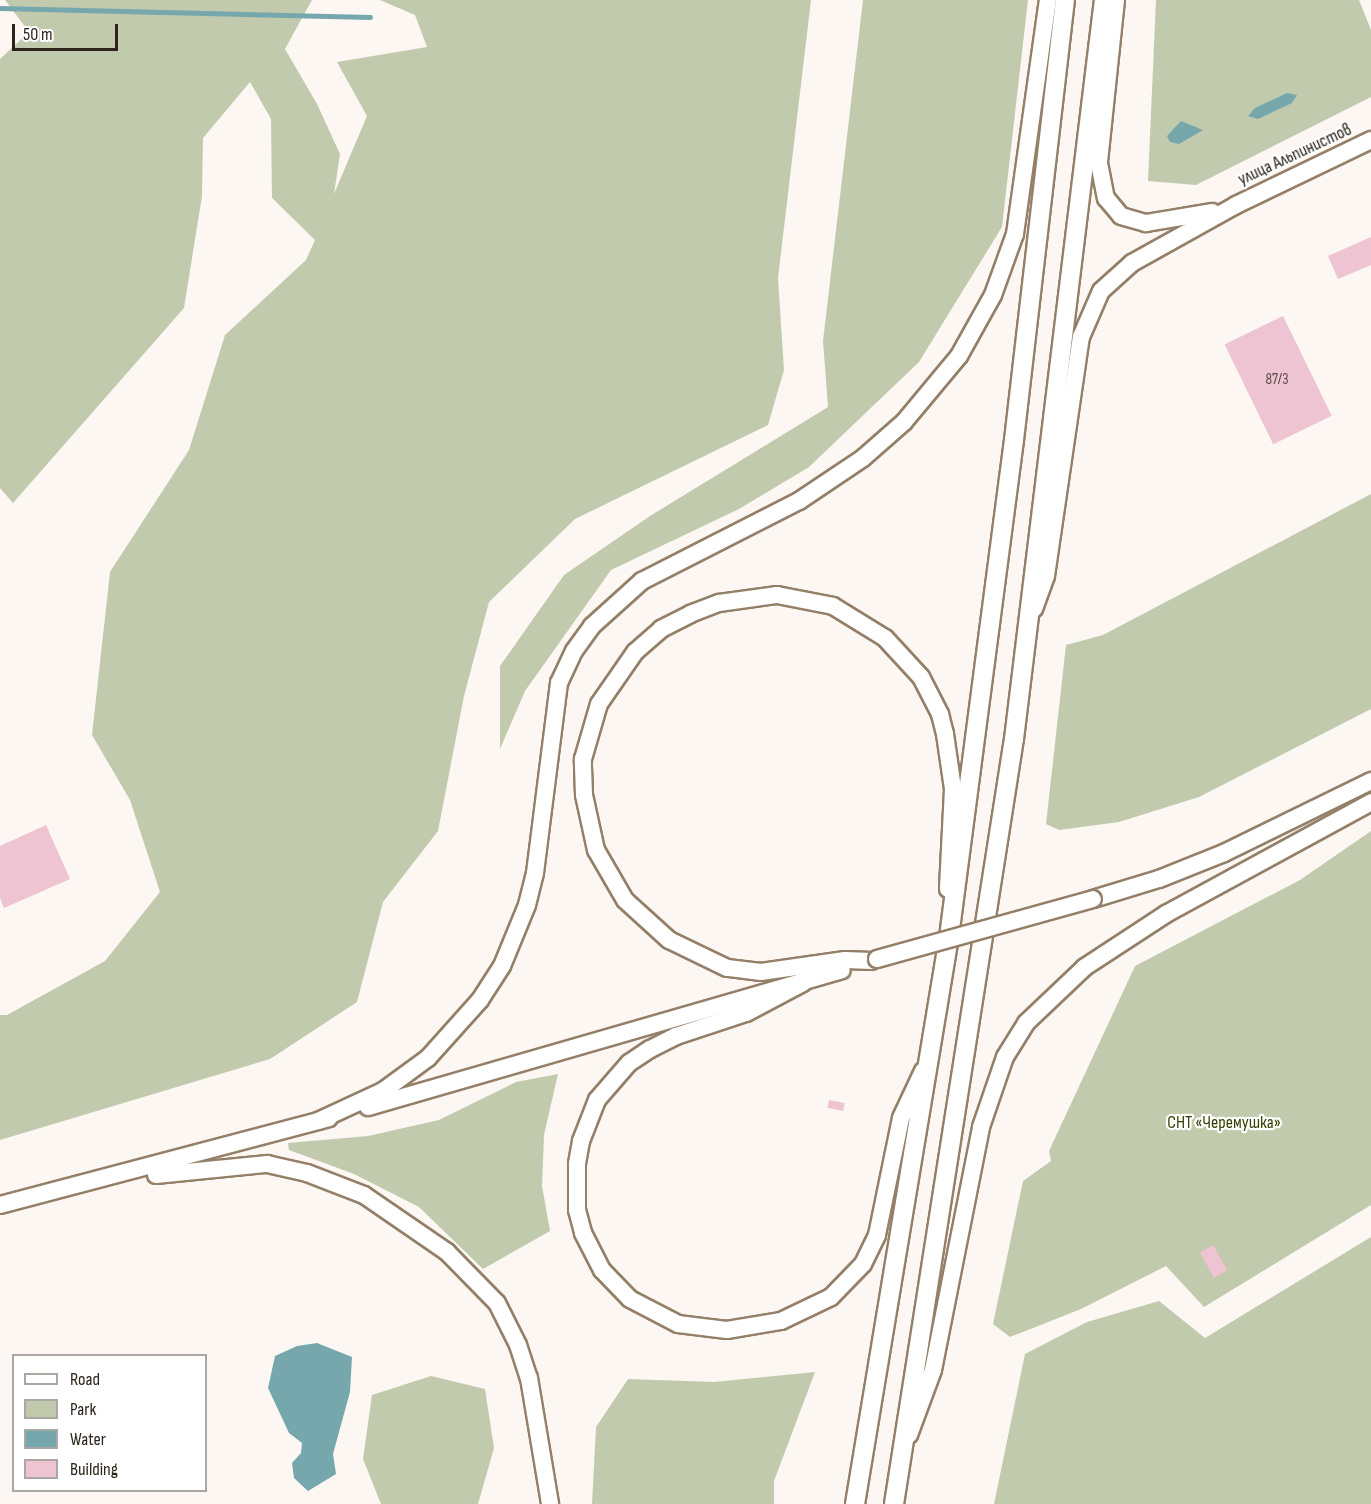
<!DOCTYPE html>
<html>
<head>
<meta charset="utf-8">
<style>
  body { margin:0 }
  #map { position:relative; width:1371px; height:1504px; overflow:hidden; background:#fcf7f2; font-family:"Sofia Sans Condensed",sans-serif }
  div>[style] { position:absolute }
  .green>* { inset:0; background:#c2caae }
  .water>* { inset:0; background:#76a7ac }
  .stream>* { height:4.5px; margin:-2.25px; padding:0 2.25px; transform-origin:2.25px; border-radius:2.25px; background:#76a7ac }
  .building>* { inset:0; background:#eec3d2; transform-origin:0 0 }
  .roads { filter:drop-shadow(2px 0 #947f68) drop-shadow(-2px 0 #947f68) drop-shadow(0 2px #947f68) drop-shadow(0 -2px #947f68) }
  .secondary>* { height:16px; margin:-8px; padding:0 8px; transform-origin:8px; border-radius:8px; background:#fff }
  .primary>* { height:18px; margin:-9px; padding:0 9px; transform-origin:9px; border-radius:9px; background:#fff }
  .bridges { filter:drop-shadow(2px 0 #947f68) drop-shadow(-2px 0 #947f68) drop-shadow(0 2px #947f68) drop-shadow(0 -2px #947f68) }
  .secondary-bridge>* { height:16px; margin:-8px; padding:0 8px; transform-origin:8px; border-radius:8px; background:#fff }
  span { translate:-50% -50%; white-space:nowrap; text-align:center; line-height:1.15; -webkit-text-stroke:4.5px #fff; paint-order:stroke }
  .number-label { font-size:15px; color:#5c4c48 }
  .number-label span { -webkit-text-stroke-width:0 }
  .street-label { font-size:18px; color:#2c241a }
  .park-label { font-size:18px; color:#364101 }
  .legend { position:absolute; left:12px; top:1354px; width:195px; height:138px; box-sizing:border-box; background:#fff; border:2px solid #aba7a3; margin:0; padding:8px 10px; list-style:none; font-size:18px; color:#2c241a }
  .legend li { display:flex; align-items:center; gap:12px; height:30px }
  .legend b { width:30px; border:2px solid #aba7a3 }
  .scale { position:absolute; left:12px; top:24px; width:106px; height:27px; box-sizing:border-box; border:3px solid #2c241a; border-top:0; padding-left:8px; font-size:18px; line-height:21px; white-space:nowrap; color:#2c241a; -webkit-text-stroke:4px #fff; paint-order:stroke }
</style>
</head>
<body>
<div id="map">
  <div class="green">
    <div style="clip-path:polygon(5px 0,312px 0,285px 49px,317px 104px,340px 154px,334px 194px,367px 116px,337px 62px,427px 47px,415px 15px,380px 0,811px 0,778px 278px,784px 370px,768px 425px,575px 519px,489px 602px,464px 696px,438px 831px,383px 902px,357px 1002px,270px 1059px,0 1140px,0 1015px,7px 1015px,105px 961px,160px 892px,130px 800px,92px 735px,110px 572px,189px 450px,225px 335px,306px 260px,315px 240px,272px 198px,271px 119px,250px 82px,203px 138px,202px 196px,184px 308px,13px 503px,0 488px,0 59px,29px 32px)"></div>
    <div style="clip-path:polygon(863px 0,1028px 0,1002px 227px,919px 362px,809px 467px,739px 509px,611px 570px,525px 691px,500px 749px,500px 666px,564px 575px,650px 516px,828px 407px,823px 341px)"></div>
    <div style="clip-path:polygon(1156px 0,1359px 0,1371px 30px,1371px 97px,1196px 185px,1148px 181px)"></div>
    <div style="clip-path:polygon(1371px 494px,1371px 709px,1199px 797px,1119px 822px,1059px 830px,1046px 824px,1066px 645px,1103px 635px)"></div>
    <div style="clip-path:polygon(1371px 831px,1371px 1205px,1204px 1307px,1166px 1266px,1081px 1309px,1010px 1337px,993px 1324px,1023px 1181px,1051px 1161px,1049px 1151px,1135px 966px,1300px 880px)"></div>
    <div style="clip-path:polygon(558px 1074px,544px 1135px,542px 1186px,550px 1231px,483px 1269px,419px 1207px,354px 1174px,289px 1150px,288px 1143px,368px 1136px,439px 1120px,516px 1082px)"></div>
    <div style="clip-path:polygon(1371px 1237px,1371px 1504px,994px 1504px,1025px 1354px,1087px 1322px,1159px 1301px,1205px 1338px)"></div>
    <div style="clip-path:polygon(815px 1372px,774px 1481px,774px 1504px,592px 1504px,596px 1427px,628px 1379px,714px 1382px)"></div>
    <div style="clip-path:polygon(431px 1376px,485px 1389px,494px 1448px,478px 1504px,381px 1504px,363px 1459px,372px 1395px)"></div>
  </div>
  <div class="water">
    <div style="clip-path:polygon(1287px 93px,1297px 95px,1292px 103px,1258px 119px,1248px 116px,1255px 108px)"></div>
    <div style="clip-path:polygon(1181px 121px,1203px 130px,1179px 144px,1170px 142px,1167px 136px)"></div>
    <div style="clip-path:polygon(317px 1343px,352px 1357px,350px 1392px,333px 1454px,336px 1474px,308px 1491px,294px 1478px,292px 1463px,301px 1453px,302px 1443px,289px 1433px,268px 1388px,275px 1356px,297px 1346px)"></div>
  </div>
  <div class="stream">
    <div style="left:0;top:8px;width:370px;rotate:1.4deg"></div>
  </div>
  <div class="building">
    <div style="clip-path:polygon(1371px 237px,1371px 265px,1338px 279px,1328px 256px)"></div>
    <div style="left:1283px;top:316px;width:111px;height:65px;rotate:64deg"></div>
    <div style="clip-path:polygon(46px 825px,70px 879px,4px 908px,0 898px,0 846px)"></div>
    <div style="left:829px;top:1100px;width:16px;height:8px;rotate:11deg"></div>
    <div style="left:1213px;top:1245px;width:29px;height:15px;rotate:61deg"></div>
  </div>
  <div class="roads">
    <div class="secondary">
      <div style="left:1116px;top:0;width:164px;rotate:96deg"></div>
      <div style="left:1099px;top:163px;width:36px;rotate:79deg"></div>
      <div style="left:1106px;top:198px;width:23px;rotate:50deg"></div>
      <div style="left:1121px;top:216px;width:26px;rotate:16deg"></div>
      <div style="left:1146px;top:223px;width:67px;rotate:-9.5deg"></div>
      <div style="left:1034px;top:609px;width:35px;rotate:-70deg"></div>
      <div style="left:1046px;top:576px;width:242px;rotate:-81.7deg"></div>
      <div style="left:1081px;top:337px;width:50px;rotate:-66.5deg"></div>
      <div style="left:1101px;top:291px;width:42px;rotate:-42.1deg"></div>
      <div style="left:1132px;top:263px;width:119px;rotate:-29.1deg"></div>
      <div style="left:1236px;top:205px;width:150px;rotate:-25.7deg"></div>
      <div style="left:1093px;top:899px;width:69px;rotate:-16.9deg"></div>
      <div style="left:1159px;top:879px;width:70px;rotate:-21.8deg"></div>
      <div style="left:1224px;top:853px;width:164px;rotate:-26.1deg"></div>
      <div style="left:872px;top:961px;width:27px;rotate:-178deg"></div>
      <div style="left:845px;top:960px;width:85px;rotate:171.9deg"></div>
      <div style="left:761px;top:972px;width:34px;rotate:-173deg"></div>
      <div style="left:727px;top:968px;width:64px;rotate:-154.2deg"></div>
      <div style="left:669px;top:940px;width:59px;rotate:-137.7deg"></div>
      <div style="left:625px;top:900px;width:58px;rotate:-120.1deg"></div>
      <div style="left:596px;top:850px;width:56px;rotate:-102.3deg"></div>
      <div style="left:584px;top:795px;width:36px;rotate:-92deg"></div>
      <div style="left:583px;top:759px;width:57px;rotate:-73.8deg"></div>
      <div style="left:599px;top:704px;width:63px;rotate:-55.3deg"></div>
      <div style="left:635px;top:652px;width:35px;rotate:-41deg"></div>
      <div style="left:661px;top:629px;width:33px;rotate:-27deg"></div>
      <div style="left:690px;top:614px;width:31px;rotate:-21deg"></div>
      <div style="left:719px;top:603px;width:59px;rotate:-7.9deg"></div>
      <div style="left:777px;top:595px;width:57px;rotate:11.1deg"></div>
      <div style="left:833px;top:606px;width:61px;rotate:31.6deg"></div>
      <div style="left:885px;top:638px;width:53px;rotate:47.3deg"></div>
      <div style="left:921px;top:677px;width:42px;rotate:62.8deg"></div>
      <div style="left:940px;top:714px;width:21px;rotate:76deg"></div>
      <div style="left:945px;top:734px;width:56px;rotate:81.7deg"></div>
      <div style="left:953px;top:789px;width:100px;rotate:92.9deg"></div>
      <div style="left:803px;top:983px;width:64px;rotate:152.2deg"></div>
      <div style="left:746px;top:1013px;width:74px;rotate:161.8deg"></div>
      <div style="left:676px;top:1036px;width:29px;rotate:153deg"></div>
      <div style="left:650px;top:1049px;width:25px;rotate:146deg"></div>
      <div style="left:629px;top:1063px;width:49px;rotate:130.9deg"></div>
      <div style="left:597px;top:1100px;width:44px;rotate:111.3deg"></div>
      <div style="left:581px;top:1141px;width:23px;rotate:100deg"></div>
      <div style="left:577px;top:1164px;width:46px;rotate:90deg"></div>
      <div style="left:577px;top:1210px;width:24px;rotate:75deg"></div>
      <div style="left:583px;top:1233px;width:42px;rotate:62.8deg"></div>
      <div style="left:602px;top:1270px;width:40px;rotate:46deg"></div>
      <div style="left:630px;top:1299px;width:54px;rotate:27.5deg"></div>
      <div style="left:678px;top:1324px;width:49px;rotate:7deg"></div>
      <div style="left:727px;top:1330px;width:55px;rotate:-9.5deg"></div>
      <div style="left:781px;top:1321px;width:55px;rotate:-25.6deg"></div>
      <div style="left:831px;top:1297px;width:46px;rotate:-45.9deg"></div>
      <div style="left:863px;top:1264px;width:32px;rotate:-64deg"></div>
      <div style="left:877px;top:1235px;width:119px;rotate:-78.4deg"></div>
      <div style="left:901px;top:1118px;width:52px;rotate:-64.9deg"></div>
      <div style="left:368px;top:1107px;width:493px;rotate:-16.1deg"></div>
      <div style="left:318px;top:1121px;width:72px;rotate:-24.8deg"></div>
      <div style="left:383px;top:1091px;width:56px;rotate:-36.3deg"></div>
      <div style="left:428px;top:1058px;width:78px;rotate:-48.1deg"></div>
      <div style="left:480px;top:1000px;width:40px;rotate:-57.1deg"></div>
      <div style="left:502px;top:966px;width:66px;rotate:-67.7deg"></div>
      <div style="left:527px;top:905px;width:33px;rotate:-76deg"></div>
      <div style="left:535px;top:873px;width:192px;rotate:-82.8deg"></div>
      <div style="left:559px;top:683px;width:35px;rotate:-65deg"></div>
      <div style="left:574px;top:651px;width:31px;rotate:-54deg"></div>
      <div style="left:592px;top:626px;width:67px;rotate:-42deg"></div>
      <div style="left:642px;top:581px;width:176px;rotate:-27deg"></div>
      <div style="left:799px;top:501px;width:77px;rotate:-33.9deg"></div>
      <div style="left:863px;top:458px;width:55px;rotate:-41.3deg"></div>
      <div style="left:904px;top:422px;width:86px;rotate:-50.2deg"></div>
      <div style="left:959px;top:356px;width:70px;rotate:-60.9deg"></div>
      <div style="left:993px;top:295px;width:65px;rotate:-70.2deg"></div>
      <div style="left:1015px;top:234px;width:236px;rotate:-82deg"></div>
      <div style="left:156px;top:1175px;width:112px;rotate:-5.7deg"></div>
      <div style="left:267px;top:1164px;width:41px;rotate:12.7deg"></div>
      <div style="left:307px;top:1173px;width:61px;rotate:21.1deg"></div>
      <div style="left:364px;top:1195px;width:101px;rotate:34.5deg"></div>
      <div style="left:447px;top:1252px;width:71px;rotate:45.6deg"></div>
      <div style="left:497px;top:1303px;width:47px;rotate:63.4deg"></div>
      <div style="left:518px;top:1345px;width:35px;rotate:72deg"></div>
      <div style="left:529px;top:1378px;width:128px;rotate:80.5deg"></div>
      <div style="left:0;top:1205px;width:340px;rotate:-14.8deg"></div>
      <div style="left:909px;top:1435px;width:69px;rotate:-69.7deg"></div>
      <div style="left:933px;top:1370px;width:248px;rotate:-78.8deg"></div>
      <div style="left:981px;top:1127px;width:74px;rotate:-71.1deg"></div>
      <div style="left:1005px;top:1057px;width:40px;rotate:-58deg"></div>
      <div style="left:1026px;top:1023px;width:81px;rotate:-43.5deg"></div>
      <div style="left:1085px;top:967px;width:97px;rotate:-33.2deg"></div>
      <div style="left:1166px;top:914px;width:234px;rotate:-28.6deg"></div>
    </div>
    <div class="primary">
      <div style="left:855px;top:1504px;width:575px;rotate:-80.59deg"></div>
      <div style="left:949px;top:937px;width:501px;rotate:-82.55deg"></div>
      <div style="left:1014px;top:440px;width:443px;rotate:-83.4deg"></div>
      <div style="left:894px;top:1504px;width:774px;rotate:-81.09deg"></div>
      <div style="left:1014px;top:739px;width:744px;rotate:-83.06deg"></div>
    </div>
  </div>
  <div class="bridges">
    <div class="secondary-bridge">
      <div style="left:877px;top:959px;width:224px;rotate:-15.5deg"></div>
    </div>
  </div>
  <div class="number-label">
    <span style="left:1277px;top:380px">87/3</span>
  </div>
  <div class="street-label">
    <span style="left:1295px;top:155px;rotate:-25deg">улица Альпинистов</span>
  </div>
  <div class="park-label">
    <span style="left:1224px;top:1123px">СНТ «Черемушка»</span>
  </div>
  <ul class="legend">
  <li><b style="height:8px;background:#fff"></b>Road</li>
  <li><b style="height:16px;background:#c2caae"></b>Park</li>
  <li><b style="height:16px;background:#76a7ac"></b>Water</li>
  <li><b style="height:16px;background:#eec3d2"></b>Building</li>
  </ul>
  <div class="scale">50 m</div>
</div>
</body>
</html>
